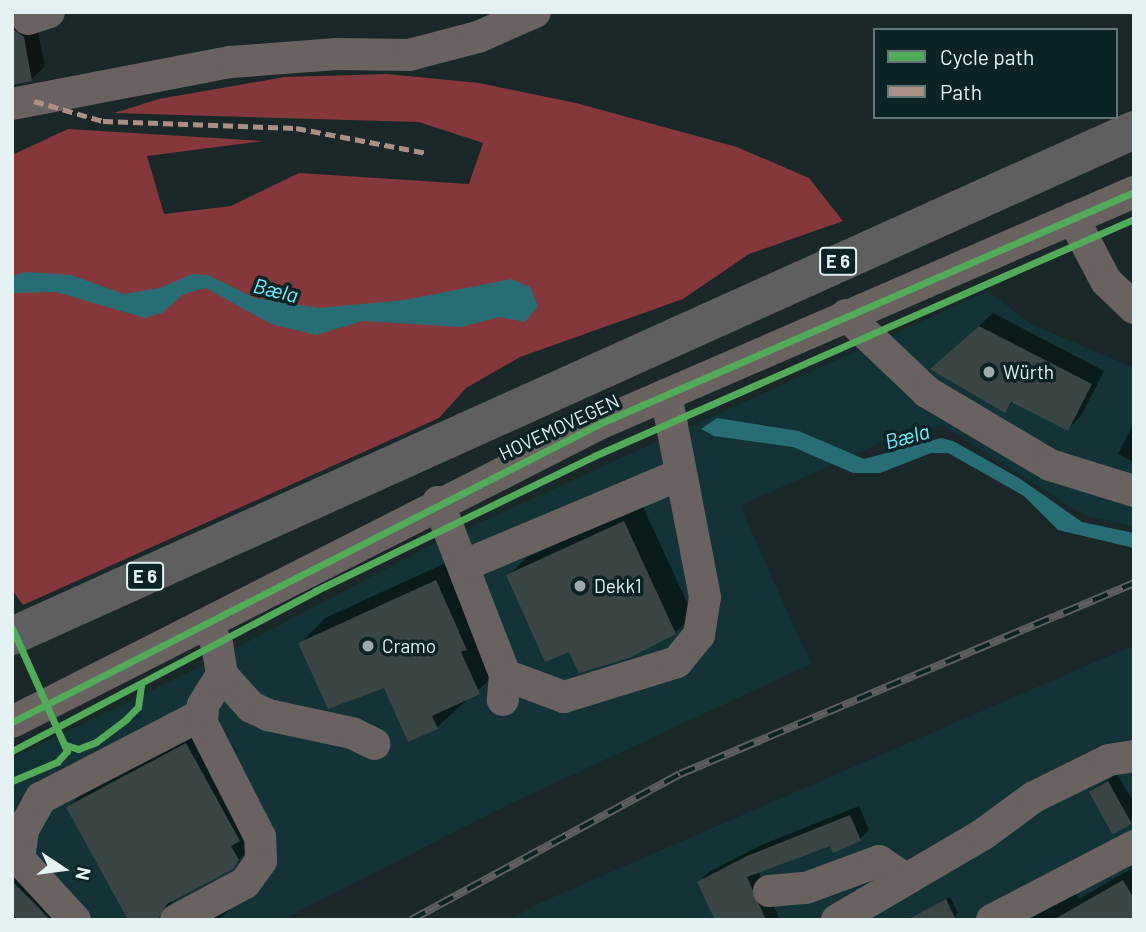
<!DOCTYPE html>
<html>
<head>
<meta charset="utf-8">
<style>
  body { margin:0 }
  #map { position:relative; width:1146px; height:932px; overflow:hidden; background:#1b2829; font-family:Barlow,sans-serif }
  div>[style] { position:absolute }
  .built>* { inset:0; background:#133336 }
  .forest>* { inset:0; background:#85383b }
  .water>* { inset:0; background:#276e74 }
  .shadow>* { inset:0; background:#0007 }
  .building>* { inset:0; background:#3a4545; transform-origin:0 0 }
  .minor>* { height:32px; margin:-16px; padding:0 16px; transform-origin:16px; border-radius:16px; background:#696261 }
  .highway>* { height:38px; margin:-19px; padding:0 19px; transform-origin:19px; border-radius:19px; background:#5d5f60 }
  .rail>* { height:8px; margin-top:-4px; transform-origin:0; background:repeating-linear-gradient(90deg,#0b2325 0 16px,#5c5e5f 0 32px); box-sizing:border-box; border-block:2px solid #5c5e5f }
  .quiet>* { height:5px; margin-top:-2.5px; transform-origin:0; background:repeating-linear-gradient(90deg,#ac8f84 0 10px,transparent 0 15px) }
  .cycleway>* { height:7px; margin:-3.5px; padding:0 3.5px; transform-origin:3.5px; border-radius:3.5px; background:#51ab58 }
  .dots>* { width:19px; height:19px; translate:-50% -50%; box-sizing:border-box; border:4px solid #0b2325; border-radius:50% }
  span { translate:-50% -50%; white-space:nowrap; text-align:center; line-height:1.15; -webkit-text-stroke:7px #0b2325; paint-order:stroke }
  .shield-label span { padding:2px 5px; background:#0b2325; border:2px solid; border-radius:5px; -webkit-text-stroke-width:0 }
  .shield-label { font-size:18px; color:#e4f2f3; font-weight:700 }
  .poi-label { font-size:19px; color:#e4f2f3 }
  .left { translate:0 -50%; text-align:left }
  .street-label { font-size:19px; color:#e4f2f3 }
  .water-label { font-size:21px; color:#64f3ff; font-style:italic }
  .frame { position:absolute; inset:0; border:14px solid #e4f2f3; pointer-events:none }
  .legend { position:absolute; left:873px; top:28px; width:245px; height:91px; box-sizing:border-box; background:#0b2325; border:2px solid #627677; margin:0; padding:9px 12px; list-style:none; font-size:21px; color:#e4f2f3 }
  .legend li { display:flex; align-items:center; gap:14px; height:35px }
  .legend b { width:35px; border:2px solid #627677 }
  .north { position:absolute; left:28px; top:834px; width:70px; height:70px; -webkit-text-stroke:5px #0b2325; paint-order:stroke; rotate:103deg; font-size:19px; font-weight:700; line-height:28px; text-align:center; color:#e4f2f3 }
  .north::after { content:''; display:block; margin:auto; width:24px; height:32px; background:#e4f2f3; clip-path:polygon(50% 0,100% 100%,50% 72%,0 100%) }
</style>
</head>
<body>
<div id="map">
  <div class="built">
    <div style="clip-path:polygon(988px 291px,1031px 324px,1134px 368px,1134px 527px,1084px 515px,942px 425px,880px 443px,740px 506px,811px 664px,499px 809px,282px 920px,12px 920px,12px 758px,202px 666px,435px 543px)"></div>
    <div style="clip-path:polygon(1134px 645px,1134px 920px,510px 920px,535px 905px)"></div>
  </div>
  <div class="forest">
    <div style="clip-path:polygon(387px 74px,479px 83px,576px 103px,737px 147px,809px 178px,843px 221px,749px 254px,683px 299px,520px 357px,466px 388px,439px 418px,23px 605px,12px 590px,12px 155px,68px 129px,264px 141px,147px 156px,164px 214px,231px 206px,299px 173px,469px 184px,483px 143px,419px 122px,114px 113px,159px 99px,285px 77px)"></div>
  </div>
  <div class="water">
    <div style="clip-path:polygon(27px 272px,71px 275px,124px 294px,160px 288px,192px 274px,208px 275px,255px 298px,319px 308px,405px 300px,511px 279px,530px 287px,538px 306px,525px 322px,500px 317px,461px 327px,363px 321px,316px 335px,271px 324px,206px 288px,184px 294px,162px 313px,145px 318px,56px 292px,12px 293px,12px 276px)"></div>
    <div style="clip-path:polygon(717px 418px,799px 431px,864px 459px,941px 438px,953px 441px,1019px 478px,1082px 522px,1134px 533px,1134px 548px,1058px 530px,1024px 496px,948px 453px,931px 453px,880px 473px,853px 473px,793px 447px,714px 436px,701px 429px)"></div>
  </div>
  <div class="shadow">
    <div style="clip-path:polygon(12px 12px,25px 12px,36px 23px,45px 66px,31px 80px,12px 84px)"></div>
    <div style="clip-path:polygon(993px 313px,1104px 371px,1081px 416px,1068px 429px,1014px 401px,1005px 411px,946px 356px)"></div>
    <div style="clip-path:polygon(1134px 423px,1134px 462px,1118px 454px)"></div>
    <div style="clip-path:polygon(642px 505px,693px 615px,675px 633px,570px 649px,508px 576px,526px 558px)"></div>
    <div style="clip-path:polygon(461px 556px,504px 667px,437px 727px,384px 685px,300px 644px,325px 618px)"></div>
    <div style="clip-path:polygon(199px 732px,252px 827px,245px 854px,232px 867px,174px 898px,170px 906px,177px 920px,148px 920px,68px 807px,81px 794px)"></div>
    <div style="clip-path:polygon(1117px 774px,1134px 803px,1131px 823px,1090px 791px)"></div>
    <div style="clip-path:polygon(859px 806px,869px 830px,860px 839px,831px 844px,758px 871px,780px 920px,717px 920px,699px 882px,709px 872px,759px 846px)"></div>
    <div style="clip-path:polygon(12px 855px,78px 920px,21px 920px,12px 911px)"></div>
    <div style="clip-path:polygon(1134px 867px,1134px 920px,1011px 920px,1074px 891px,1079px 899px)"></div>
    <div style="clip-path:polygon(950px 897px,958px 913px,955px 917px,949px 920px,928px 910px)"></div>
    <div style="clip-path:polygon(232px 908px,218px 920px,205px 920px)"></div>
  </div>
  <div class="building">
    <div style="clip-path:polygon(12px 28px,24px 37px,32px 81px,12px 85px)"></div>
    <div style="clip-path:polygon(979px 326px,1092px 384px,1068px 431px,1011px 402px,1005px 413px,930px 369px)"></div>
    <div style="clip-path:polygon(624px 521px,676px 634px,629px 658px,579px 673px,569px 652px,545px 662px,506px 575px)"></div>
    <div style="clip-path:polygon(436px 580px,467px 650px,461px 652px,480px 694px,432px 716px,438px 729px,408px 742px,384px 688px,328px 709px,298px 643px)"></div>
    <div style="clip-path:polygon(186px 743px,240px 841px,231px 846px,239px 860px,233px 869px,167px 904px,158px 920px,128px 920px,66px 807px)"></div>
    <div style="left:1108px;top:781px;width:49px;height:22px;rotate:61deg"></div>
    <div style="clip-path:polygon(850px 815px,861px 841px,833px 853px,830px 846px,747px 877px,766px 920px,715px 920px,697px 882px,747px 856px)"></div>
    <div style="clip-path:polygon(1123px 880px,1134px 899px,1134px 920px,1053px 920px)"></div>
    <div style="clip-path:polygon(12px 881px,35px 904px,50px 920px,18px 920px,12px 914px)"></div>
    <div style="clip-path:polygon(946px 899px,956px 920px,907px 920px)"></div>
  </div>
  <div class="minor">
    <div style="left:28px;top:19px;width:22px;rotate:-18deg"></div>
    <div style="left:12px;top:104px;width:223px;rotate:-10.9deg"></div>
    <div style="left:231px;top:62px;width:106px;rotate:-4.3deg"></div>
    <div style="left:337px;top:54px;width:72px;rotate:0.8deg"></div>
    <div style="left:409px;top:55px;width:71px;rotate:-14.6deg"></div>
    <div style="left:478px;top:37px;width:62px;rotate:-23.7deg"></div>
    <div style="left:1073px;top:218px;width:71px;rotate:62.4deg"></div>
    <div style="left:1106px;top:281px;width:39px;rotate:44deg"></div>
    <div style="left:846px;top:315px;width:112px;rotate:43.5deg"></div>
    <div style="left:927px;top:392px;width:143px;rotate:30.7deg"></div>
    <div style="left:1050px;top:465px;width:88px;rotate:17.2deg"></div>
    <div style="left:438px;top:502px;width:186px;rotate:68.8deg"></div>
    <div style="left:505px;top:675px;width:25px;rotate:95deg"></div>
    <div style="left:465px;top:565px;width:234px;rotate:-22.8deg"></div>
    <div style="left:222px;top:675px;width:43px;rotate:47.8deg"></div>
    <div style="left:251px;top:707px;width:19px;rotate:25deg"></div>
    <div style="left:268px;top:715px;width:86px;rotate:12.1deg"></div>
    <div style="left:352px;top:733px;width:25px;rotate:26deg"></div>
    <div style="left:505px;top:675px;width:63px;rotate:20.4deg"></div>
    <div style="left:564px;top:697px;width:118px;rotate:-17.2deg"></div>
    <div style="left:677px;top:662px;width:35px;rotate:-51deg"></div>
    <div style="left:699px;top:635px;width:38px;rotate:-81deg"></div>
    <div style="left:705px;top:597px;width:206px;rotate:-100.9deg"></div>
    <div style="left:12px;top:722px;width:661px;rotate:-26.91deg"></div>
    <div style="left:601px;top:423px;width:581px;rotate:-23.43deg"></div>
    <div style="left:769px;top:891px;width:37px;rotate:-5deg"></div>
    <div style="left:806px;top:888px;width:78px;rotate:-20.3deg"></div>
    <div style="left:879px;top:861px;width:32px;rotate:34deg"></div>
    <div style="left:75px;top:920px;width:83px;rotate:-132.6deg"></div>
    <div style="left:19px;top:859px;width:29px;rotate:-82deg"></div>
    <div style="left:23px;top:830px;width:37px;rotate:-61deg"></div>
    <div style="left:41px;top:798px;width:182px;rotate:-27.4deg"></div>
    <div style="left:176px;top:920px;width:78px;rotate:-28.2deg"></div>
    <div style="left:245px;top:883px;width:27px;rotate:-54deg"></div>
    <div style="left:261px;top:861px;width:24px;rotate:-92deg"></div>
    <div style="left:260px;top:837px;width:128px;rotate:-117deg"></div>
    <div style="left:202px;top:723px;width:18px;rotate:-87deg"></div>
    <div style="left:203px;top:705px;width:36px;rotate:-58deg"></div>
    <div style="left:222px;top:675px;width:30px;rotate:-99deg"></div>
    <div style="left:217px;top:645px;width:23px;rotate:-115deg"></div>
    <div style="left:837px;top:920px;width:168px;rotate:-30.4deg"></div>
    <div style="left:982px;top:835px;width:64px;rotate:-36.2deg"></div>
    <div style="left:1034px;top:797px;width:84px;rotate:-26.3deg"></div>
    <div style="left:1109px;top:760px;width:25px;rotate:-9deg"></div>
    <div style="left:992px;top:920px;width:160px;rotate:-27.5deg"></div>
  </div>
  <div class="highway">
    <div style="left:12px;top:636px;width:1231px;rotate:-24.27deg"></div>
  </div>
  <div class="rail">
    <div style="left:411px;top:920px;width:306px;rotate:-28.5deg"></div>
    <div style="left:680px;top:774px;width:493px;rotate:-22.8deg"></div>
  </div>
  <div class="quiet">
    <div style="left:34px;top:101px;width:72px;rotate:16.2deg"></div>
    <div style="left:103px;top:121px;width:193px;rotate:2.1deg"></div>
    <div style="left:296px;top:128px;width:133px;rotate:10.8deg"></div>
  </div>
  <div class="cycleway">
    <div style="left:12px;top:628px;width:135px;rotate:65.9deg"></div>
    <div style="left:67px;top:751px;width:15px;rotate:132deg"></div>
    <div style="left:57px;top:762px;width:49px;rotate:157.1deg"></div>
    <div style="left:12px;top:722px;width:661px;rotate:-26.91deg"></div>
    <div style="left:601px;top:423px;width:581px;rotate:-23.43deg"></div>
    <div style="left:66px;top:745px;width:13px;rotate:18deg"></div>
    <div style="left:78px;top:749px;width:19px;rotate:-21deg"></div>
    <div style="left:96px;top:742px;width:38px;rotate:-37deg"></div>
    <div style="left:126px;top:719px;width:17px;rotate:-45deg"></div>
    <div style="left:138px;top:707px;width:22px;rotate:-82deg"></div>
    <div style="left:12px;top:751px;width:343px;rotate:-27.8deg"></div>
    <div style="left:315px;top:591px;width:310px;rotate:-25.8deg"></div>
    <div style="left:594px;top:456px;width:590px;rotate:-23.7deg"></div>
  </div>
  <div class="dots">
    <div style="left:989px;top:372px;background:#9eabac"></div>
    <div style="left:580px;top:586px;background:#9eabac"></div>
    <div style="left:368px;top:646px;background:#9eabac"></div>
  </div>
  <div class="shield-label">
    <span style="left:838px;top:261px">E 6</span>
    <span style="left:145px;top:576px">E 6</span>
  </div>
  <div class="poi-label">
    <span class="left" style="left:1003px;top:372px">Würth</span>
    <span class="left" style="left:594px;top:586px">Dekk1</span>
    <span class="left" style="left:382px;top:646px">Cramo</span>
  </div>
  <div class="street-label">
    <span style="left:559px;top:427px;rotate:-25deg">HOVEMOVEGEN</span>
  </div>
  <div class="water-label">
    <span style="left:276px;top:290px;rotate:14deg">Bæla</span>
    <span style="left:907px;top:436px;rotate:-15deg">Bæla</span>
  </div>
  <div class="frame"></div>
  <ul class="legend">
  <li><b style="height:9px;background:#51ab58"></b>Cycle path</li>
  <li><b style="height:9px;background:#ac8f84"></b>Path</li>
  </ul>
  <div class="north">N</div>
</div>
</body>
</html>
